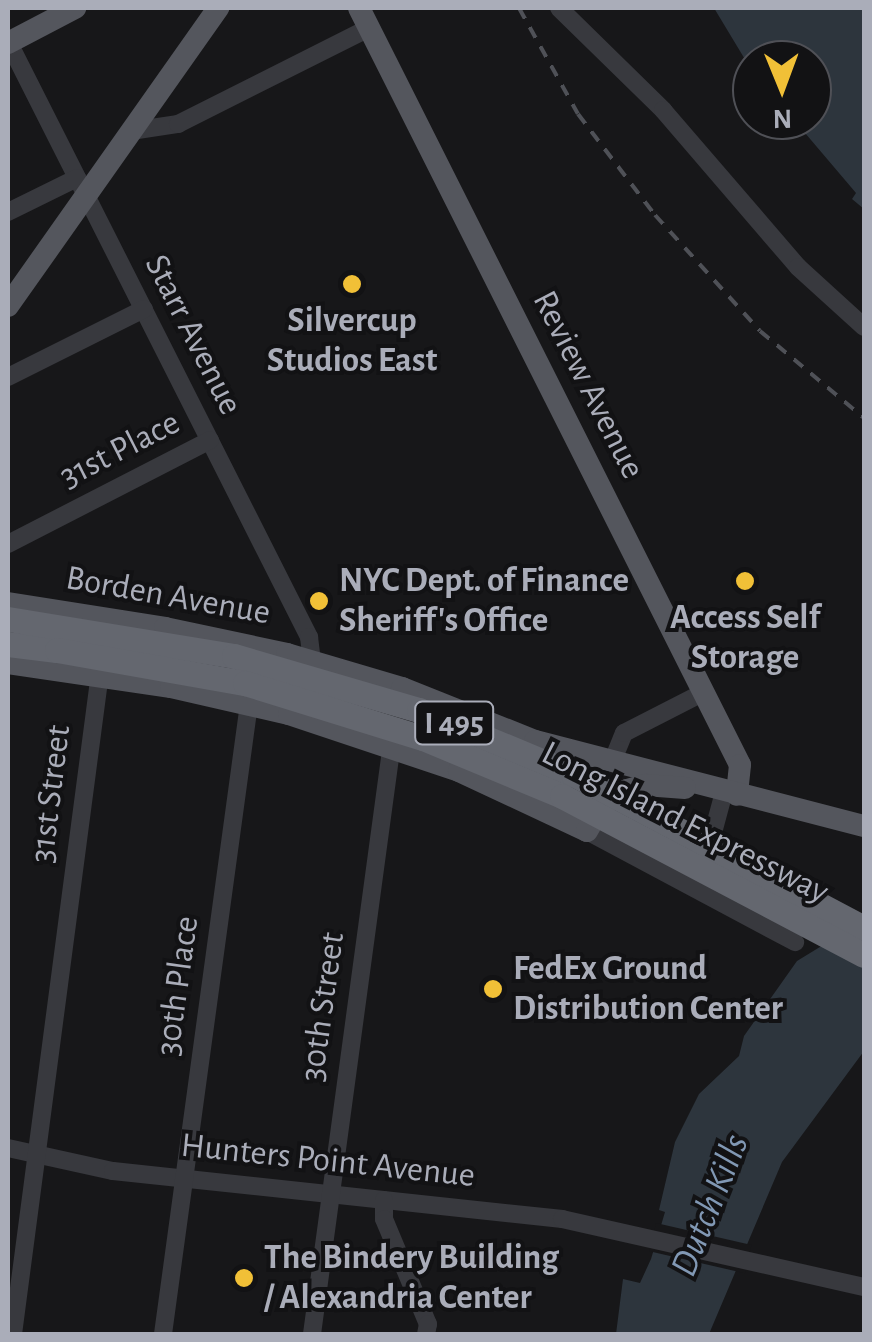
<!DOCTYPE html>
<html>
<head>
<meta charset="utf-8">
<style>
  body { margin:0 }
  #map { position:relative; width:872px; height:1342px; overflow:hidden; background:#171719; font-family:"Alegreya Sans",sans-serif }
  div>[style] { position:absolute }
  .water>* { inset:0; background:#2d353d }
  .pier>* { inset:0; background:#171719; transform-origin:0 0 }
  .minor>* { height:18px; margin:-9px; padding:0 9px; transform-origin:9px; border-radius:9px; background:#38393e }
  .major>* { height:22px; margin:-11px; padding:0 11px; transform-origin:11px; border-radius:11px; background:#54565d }
  .highway>* { height:25px; margin:-12.5px; padding:0 12.5px; transform-origin:12.5px; border-radius:12.5px; background:#64676f }
  .rail>* { height:4px; margin-top:-2px; transform-origin:0; background:repeating-linear-gradient(90deg,#4f5157 0 12px,transparent 0 22px) }
  .highway-bridge>* { height:25px; margin:-12.5px; padding:0 12.5px; transform-origin:12.5px; border-radius:12.5px; background:#64676f }
  .dots>* { width:28px; height:28px; translate:-50% -50%; box-sizing:border-box; border:5px solid #121214; border-radius:50% }
  span { translate:-50% -50%; white-space:nowrap; text-align:center; line-height:1.15; -webkit-text-stroke:8px #121214; paint-order:stroke }
  .shield-label span { padding:2px 8px; background:#121214; border:2px solid; border-radius:8px; -webkit-text-stroke-width:0 }
  .shield-label { font-size:32px; color:#aaadb9; font-weight:700 }
  .poi-label { font-size:35px; color:#aaadb9; font-weight:700 }
  .left { translate:0 -50%; text-align:left }
  .street-label { font-size:35px; color:#aaadb9 }
  .water-label { font-size:38px; color:#8198b4; font-style:italic }
  .frame { position:absolute; inset:0; border:10px solid #aaadb9; pointer-events:none }
  .north { position:absolute; left:732px; top:40px; width:100px; height:100px; box-sizing:border-box; background:#121214; border:2px solid #4f5056; border-radius:50%; rotate:179deg; font-size:28px; font-weight:700; line-height:40px; text-align:center; color:#aaadb9 }
  .north::after { content:''; display:block; margin:auto; width:35px; height:45px; background:#f1c037; clip-path:polygon(50% 0,100% 100%,50% 72%,0 100%) }
</style>
</head>
<body>
<div id="map">
  <div class="water">
    <div style="clip-path:polygon(714px 8px,864px 8px,864px 209px,852px 199px,856px 193px,794px 120px,812px 120px,812px 60px,752px 60px,752px 71px)"></div>
    <div style="clip-path:polygon(864px 920px,864px 1051px,782px 1162px,709px 1334px,616px 1334px,623px 1279px,640px 1283px,651px 1259px,665px 1212px,659px 1210px,675px 1142px,699px 1094px,739px 1056px,744px 1036px,797px 961px)"></div>
  </div>
  <div class="pier">
    <div style="left:656px;top:1223px;width:98px;height:29px;rotate:13deg"></div>
  </div>
  <div class="minor">
    <div style="left:559px;top:8px;width:146px;rotate:44.4deg"></div>
    <div style="left:663px;top:110px;width:207px;rotate:49.3deg"></div>
    <div style="left:798px;top:267px;width:89px;rotate:42.3deg"></div>
    <div style="left:8px;top:41px;width:668px;rotate:63.2deg"></div>
    <div style="left:309px;top:637px;width:24px;rotate:83deg"></div>
    <div style="left:131px;top:131px;width:48px;rotate:-8.5deg"></div>
    <div style="left:178px;top:124px;width:214px;rotate:-26.7deg"></div>
    <div style="left:8px;top:212px;width:77px;rotate:-26.2deg"></div>
    <div style="left:8px;top:377px;width:152px;rotate:-26.6deg"></div>
    <div style="left:8px;top:544px;width:227px;rotate:-27.2deg"></div>
    <div style="left:613px;top:760px;width:29px;rotate:-68deg"></div>
    <div style="left:624px;top:733px;width:90px;rotate:-27.1deg"></div>
    <div style="left:587px;top:831px;width:236px;rotate:28.1deg"></div>
    <div style="left:707px;top:855px;width:65px;rotate:-74.9deg"></div>
    <div style="left:8px;top:1148px;width:107px;rotate:12.4deg"></div>
    <div style="left:113px;top:1171px;width:452px;rotate:6.1deg"></div>
    <div style="left:562px;top:1219px;width:310px;rotate:12.7deg"></div>
    <div style="left:384px;top:1200px;width:19px;rotate:90deg"></div>
    <div style="left:384px;top:1219px;width:114px;rotate:67.3deg"></div>
    <div style="left:428px;top:1324px;width:10px;rotate:101deg"></div>
    <div style="left:13px;top:1334px;width:674px;rotate:-82.5deg"></div>
    <div style="left:163px;top:1334px;width:644px;rotate:-82.23deg"></div>
    <div style="left:312px;top:1334px;width:603px;rotate:-82.29deg"></div>
  </div>
  <div class="major">
    <div style="left:359px;top:8px;width:847px;rotate:63.28deg"></div>
    <div style="left:740px;top:765px;width:30px;rotate:96deg"></div>
    <div style="left:8px;top:43px;width:76px;rotate:-27.6deg"></div>
    <div style="left:8px;top:306px;width:365px;rotate:-54.8deg"></div>
    <div style="left:8px;top:603px;width:159px;rotate:9deg"></div>
    <div style="left:165px;top:628px;width:125px;rotate:12deg"></div>
    <div style="left:287px;top:654px;width:120px;rotate:16.5deg"></div>
    <div style="left:402px;top:688px;width:143px;rotate:21.7deg"></div>
    <div style="left:535px;top:741px;width:340px;rotate:14.5deg"></div>
    <div style="left:8px;top:663px;width:165px;rotate:8.4deg"></div>
    <div style="left:171px;top:687px;width:121px;rotate:12.9deg"></div>
    <div style="left:289px;top:714px;width:179px;rotate:18.5deg"></div>
    <div style="left:459px;top:771px;width:141px;rotate:25.1deg"></div>
    <div style="left:587px;top:831px;width:30px;rotate:-60deg"></div>
    <div style="left:602px;top:805px;width:29px;rotate:-31deg"></div>
    <div style="left:627px;top:790px;width:19px;rotate:-16deg"></div>
    <div style="left:645px;top:785px;width:40px;rotate:4.3deg"></div>
  </div>
  <div class="highway">
    <div style="left:8px;top:644px;width:49px;rotate:7deg"></div>
  </div>
  <div class="rail">
    <div style="left:519px;top:8px;width:121px;rotate:60.9deg"></div>
    <div style="left:578px;top:114px;width:127px;rotate:52.7deg"></div>
    <div style="left:655px;top:215px;width:156px;rotate:47.8deg"></div>
    <div style="left:760px;top:331px;width:136px;rotate:39.9deg"></div>
  </div>
  <div class="highway-bridge">
    <div style="left:8px;top:619px;width:229px;rotate:9.3deg"></div>
    <div style="left:234px;top:656px;width:193px;rotate:16.3deg"></div>
    <div style="left:419px;top:710px;width:167px;rotate:22.6deg"></div>
    <div style="left:573px;top:774px;width:329px;rotate:27.9deg"></div>
    <div style="left:57px;top:650px;width:191px;rotate:10deg"></div>
    <div style="left:245px;top:683px;width:186px;rotate:17.2deg"></div>
    <div style="left:423px;top:738px;width:151px;rotate:22.6deg"></div>
    <div style="left:562px;top:796px;width:341px;rotate:27.8deg"></div>
  </div>
  <div class="dots">
    <div style="left:352px;top:284px;background:#f1c037"></div>
    <div style="left:745px;top:581px;background:#f1c037"></div>
    <div style="left:319px;top:601px;background:#f1c037"></div>
    <div style="left:493px;top:989px;background:#f1c037"></div>
    <div style="left:244px;top:1278px;background:#f1c037"></div>
  </div>
  <div class="shield-label">
    <span style="left:454px;top:723px">I 495</span>
  </div>
  <div class="poi-label">
    <span style="left:352px;top:341px">Silvercup<br>Studios East</span>
    <span class="left" style="left:339px;top:601px">NYC Dept. of Finance<br>Sheriff's Office</span>
    <span style="left:745px;top:638px">Access Self<br>Storage</span>
    <span class="left" style="left:513px;top:989px">FedEx Ground<br>Distribution Center</span>
    <span class="left" style="left:264px;top:1278px">The Bindery Building<br>/ Alexandria Center</span>
  </div>
  <div class="street-label">
    <span style="left:193px;top:335px;rotate:63deg">Starr Avenue</span>
    <span style="left:588px;top:385px;rotate:63deg">Review Avenue</span>
    <span style="left:120px;top:450px;rotate:-27deg">31st Place</span>
    <span style="left:168px;top:596px;rotate:10deg">Borden Avenue</span>
    <span style="left:51px;top:794px;rotate:-83deg">31st Street</span>
    <span style="left:685px;top:823px;rotate:27deg">Long Island Expressway</span>
    <span style="left:178px;top:986px;rotate:-82deg">30th Place</span>
    <span style="left:323px;top:1007px;rotate:-82deg">30th Street</span>
    <span style="left:328px;top:1161px;rotate:6deg">Hunters Point Avenue</span>
  </div>
  <div class="water-label">
    <span style="left:711px;top:1206px;rotate:-68deg">Dutch Kills</span>
  </div>
  <div class="frame"></div>
  <div class="north">N</div>
</div>
</body>
</html>
